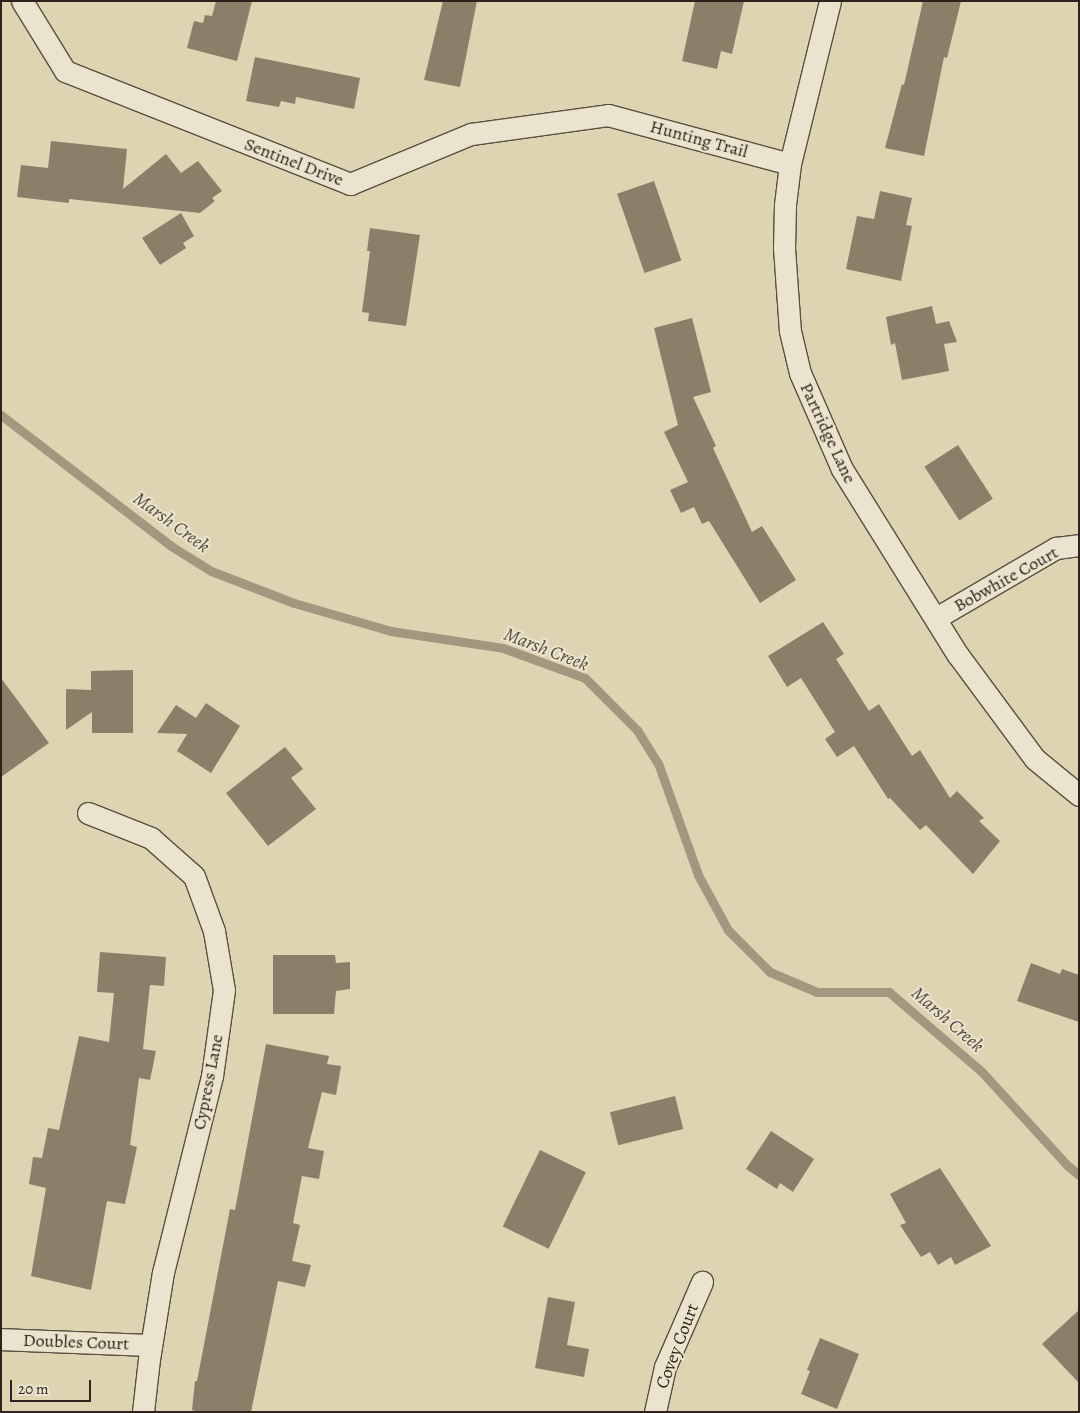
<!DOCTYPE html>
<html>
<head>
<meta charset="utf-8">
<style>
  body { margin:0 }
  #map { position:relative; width:1080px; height:1413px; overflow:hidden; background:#dfd4b2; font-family:Alegreya,serif }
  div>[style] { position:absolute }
  .stream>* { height:9px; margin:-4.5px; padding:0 4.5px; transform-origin:4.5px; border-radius:4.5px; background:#a3977f }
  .building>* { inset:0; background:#8b7f6a; transform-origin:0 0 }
  .roads { filter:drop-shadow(1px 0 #5b4e42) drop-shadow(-1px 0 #5b4e42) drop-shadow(0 1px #5b4e42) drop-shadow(0 -1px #5b4e42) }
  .street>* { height:21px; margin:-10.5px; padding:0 10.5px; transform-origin:10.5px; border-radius:10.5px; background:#eae3cd }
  span { translate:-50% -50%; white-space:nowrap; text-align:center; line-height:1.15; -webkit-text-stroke:4px #eae3cd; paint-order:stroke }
  .street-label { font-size:18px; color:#2f221c }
  .water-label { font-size:19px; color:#584b3f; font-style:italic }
  .frame { position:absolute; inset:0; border:2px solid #2f221c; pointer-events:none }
  .scale { position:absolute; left:10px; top:1380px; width:81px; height:22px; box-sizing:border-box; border:2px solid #2f221c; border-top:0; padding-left:6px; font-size:15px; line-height:18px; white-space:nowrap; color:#2f221c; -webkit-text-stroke:4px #eae3cd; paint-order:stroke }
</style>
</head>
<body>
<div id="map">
  <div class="stream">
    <div style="left:1px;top:415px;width:215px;rotate:37.6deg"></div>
    <div style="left:171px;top:546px;width:47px;rotate:32deg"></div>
    <div style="left:211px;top:571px;width:89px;rotate:21.1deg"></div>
    <div style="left:294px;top:603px;width:101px;rotate:16.1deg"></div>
    <div style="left:391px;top:631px;width:113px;rotate:8.6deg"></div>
    <div style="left:503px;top:648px;width:87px;rotate:20.1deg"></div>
    <div style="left:585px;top:678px;width:74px;rotate:45deg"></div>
    <div style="left:637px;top:730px;width:39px;rotate:58deg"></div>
    <div style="left:658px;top:763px;width:119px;rotate:70.3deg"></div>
    <div style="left:698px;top:875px;width:63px;rotate:61.4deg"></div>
    <div style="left:728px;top:930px;width:59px;rotate:45deg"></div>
    <div style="left:770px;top:972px;width:51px;rotate:23.1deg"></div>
    <div style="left:817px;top:992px;width:72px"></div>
    <div style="left:889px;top:992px;width:123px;rotate:40.7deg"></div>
    <div style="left:982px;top:1072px;width:126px;rotate:47.6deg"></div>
    <div style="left:1067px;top:1165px;width:16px;rotate:40deg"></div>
  </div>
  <div class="building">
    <div style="clip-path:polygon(216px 1px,252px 1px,237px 61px,187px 48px,194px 21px,203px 23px,205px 15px,212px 16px)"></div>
    <div style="clip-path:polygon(443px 1px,477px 1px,460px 87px,424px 80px)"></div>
    <div style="clip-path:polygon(695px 1px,744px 1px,732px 54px,721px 51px,717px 69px,682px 61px)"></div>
    <div style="clip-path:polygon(923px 1px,961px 1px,947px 58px,944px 57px,924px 156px,885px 148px,902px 84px,904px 85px)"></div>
    <div style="clip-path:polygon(255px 57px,360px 78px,354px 109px,296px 97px,295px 104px,281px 101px,279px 107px,246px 101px)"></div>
    <div style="clip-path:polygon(51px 141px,127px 149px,123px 189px,166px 154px,181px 173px,198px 161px,222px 191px,212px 198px,215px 201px,200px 213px,69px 199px,69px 203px,17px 197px,21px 165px,48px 168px)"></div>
    <div style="left:654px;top:181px;width:84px;height:39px;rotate:71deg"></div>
    <div style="clip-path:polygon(880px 191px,912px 198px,906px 225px,912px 226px,901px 281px,846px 269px,857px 216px,874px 219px)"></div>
    <div style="clip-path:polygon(181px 213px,194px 236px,183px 243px,186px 248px,160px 265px,142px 238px)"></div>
    <div style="clip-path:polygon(370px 228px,420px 235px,406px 326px,368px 321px,369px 313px,362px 312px,370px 251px,367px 251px)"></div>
    <div style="clip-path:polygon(932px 306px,936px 324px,949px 321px,957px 342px,944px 344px,949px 371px,902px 380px,895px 343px,891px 345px,886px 317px)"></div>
    <div style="clip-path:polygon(692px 318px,711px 392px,693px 397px,716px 446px,713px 448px,752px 532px,762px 526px,796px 580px,760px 603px,709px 521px,702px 524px,694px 507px,681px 513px,670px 490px,688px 482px,664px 432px,678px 425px,654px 328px)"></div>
    <div style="left:958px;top:445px;width:64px;height:40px;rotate:57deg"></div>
    <div style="clip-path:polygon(823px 622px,844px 654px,836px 659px,869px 711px,879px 704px,912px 756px,920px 750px,950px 798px,957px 791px,984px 818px,979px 821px,1000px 841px,973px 874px,926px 825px,920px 830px,890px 798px,888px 799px,854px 746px,837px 757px,825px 739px,835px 732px,801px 678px,787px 687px,768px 656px)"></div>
    <div style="clip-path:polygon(133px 670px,133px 733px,92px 733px,92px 712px,66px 730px,66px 689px,91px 690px,91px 671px)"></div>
    <div style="clip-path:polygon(1px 678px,49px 743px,1px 777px)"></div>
    <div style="clip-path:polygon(206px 703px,240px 726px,211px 773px,177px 751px,187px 734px,157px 733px,176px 705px,196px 718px)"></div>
    <div style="clip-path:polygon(285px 747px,303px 769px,291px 778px,316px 809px,268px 846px,226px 793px)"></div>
    <div style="clip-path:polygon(100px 952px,166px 957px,164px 986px,150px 985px,143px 1049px,156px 1051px,150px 1080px,139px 1078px,130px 1145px,137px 1147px,125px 1204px,107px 1201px,91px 1290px,31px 1276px,46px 1188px,29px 1184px,33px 1157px,42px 1158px,48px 1128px,59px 1130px,79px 1036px,109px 1042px,114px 993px,97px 992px)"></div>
    <div style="clip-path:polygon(273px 955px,335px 955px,336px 963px,350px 962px,350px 989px,336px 991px,334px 1014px,273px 1014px)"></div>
    <div style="clip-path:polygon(1031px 963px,1060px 974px,1062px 969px,1079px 975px,1079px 1022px,1017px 1001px)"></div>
    <div style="clip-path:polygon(266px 1044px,329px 1056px,327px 1064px,341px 1066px,336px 1095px,322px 1092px,308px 1148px,324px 1151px,319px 1179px,302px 1176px,293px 1223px,300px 1225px,292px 1261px,311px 1265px,305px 1287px,278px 1281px,251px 1412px,198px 1412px,192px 1410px,195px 1381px,197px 1381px,230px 1209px,235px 1210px)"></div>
    <div style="left:675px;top:1096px;width:34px;height:67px;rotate:76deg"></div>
    <div style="clip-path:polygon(771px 1131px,814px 1159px,793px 1192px,780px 1183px,777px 1189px,746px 1169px)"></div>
    <div style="left:540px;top:1150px;width:51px;height:85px;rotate:26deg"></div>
    <div style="clip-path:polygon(940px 1168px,991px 1246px,955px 1265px,951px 1257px,938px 1265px,930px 1252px,921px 1257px,900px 1225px,906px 1223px,890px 1194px)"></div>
    <div style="clip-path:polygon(548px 1297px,575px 1302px,567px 1345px,589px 1349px,584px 1377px,535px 1368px)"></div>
    <div style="clip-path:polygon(1079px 1310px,1079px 1383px,1042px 1344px)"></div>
    <div style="clip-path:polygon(820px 1338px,859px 1354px,837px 1409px,801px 1394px,810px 1371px,807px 1370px)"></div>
  </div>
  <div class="roads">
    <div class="street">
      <div style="left:22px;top:1px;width:82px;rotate:58.4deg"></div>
      <div style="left:65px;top:71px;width:307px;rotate:21.6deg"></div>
      <div style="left:350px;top:184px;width:131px;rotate:-22.5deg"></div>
      <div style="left:471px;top:134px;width:138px;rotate:-7.9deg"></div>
      <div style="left:608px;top:115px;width:188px;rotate:15.1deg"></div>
      <div style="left:830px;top:1px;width:168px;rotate:103.8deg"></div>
      <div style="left:790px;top:164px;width:41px;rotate:97deg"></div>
      <div style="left:785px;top:205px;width:43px;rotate:91.3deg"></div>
      <div style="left:784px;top:248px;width:83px;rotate:85.9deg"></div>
      <div style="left:790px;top:331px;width:43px;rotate:76.6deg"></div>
      <div style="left:800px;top:373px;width:105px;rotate:66.4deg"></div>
      <div style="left:842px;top:469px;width:219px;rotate:58.1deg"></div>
      <div style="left:958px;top:655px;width:129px;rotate:53.5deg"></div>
      <div style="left:1035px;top:759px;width:57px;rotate:39.3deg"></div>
      <div style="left:936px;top:618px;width:139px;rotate:-30.3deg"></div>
      <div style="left:1056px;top:548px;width:23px;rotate:-7deg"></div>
      <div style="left:88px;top:813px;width:68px;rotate:21.6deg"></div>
      <div style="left:151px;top:838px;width:57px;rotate:41.5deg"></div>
      <div style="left:194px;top:876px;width:59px;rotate:70deg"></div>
      <div style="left:214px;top:931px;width:60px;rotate:80.4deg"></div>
      <div style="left:224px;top:990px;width:87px;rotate:97.9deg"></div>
      <div style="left:212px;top:1076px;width:202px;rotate:104deg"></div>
      <div style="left:163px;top:1272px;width:88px;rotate:99.1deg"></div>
      <div style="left:149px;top:1359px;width:53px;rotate:96.5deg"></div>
      <div style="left:1px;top:1339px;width:150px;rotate:2.3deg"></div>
      <div style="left:655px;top:1412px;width:46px;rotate:-77.5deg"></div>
      <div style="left:665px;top:1367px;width:93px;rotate:-66.5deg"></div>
    </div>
  </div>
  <div class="street-label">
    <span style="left:699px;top:139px;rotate:15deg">Hunting Trail</span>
    <span style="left:294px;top:162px;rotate:21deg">Sentinel Drive</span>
    <span style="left:828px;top:433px;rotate:65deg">Partridge Lane</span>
    <span style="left:1006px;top:579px;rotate:-29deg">Bobwhite Court</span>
    <span style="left:208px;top:1082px;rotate:-79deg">Cypress Lane</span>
    <span style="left:76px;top:1342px;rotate:2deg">Doubles Court</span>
    <span style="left:677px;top:1346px;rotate:-69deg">Covey Court</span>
  </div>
  <div class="water-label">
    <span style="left:171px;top:523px;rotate:36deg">Marsh Creek</span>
    <span style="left:546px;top:650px;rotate:21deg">Marsh Creek</span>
    <span style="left:947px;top:1020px;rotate:41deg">Marsh Creek</span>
  </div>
  <div class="frame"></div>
  <div class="scale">20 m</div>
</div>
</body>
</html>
